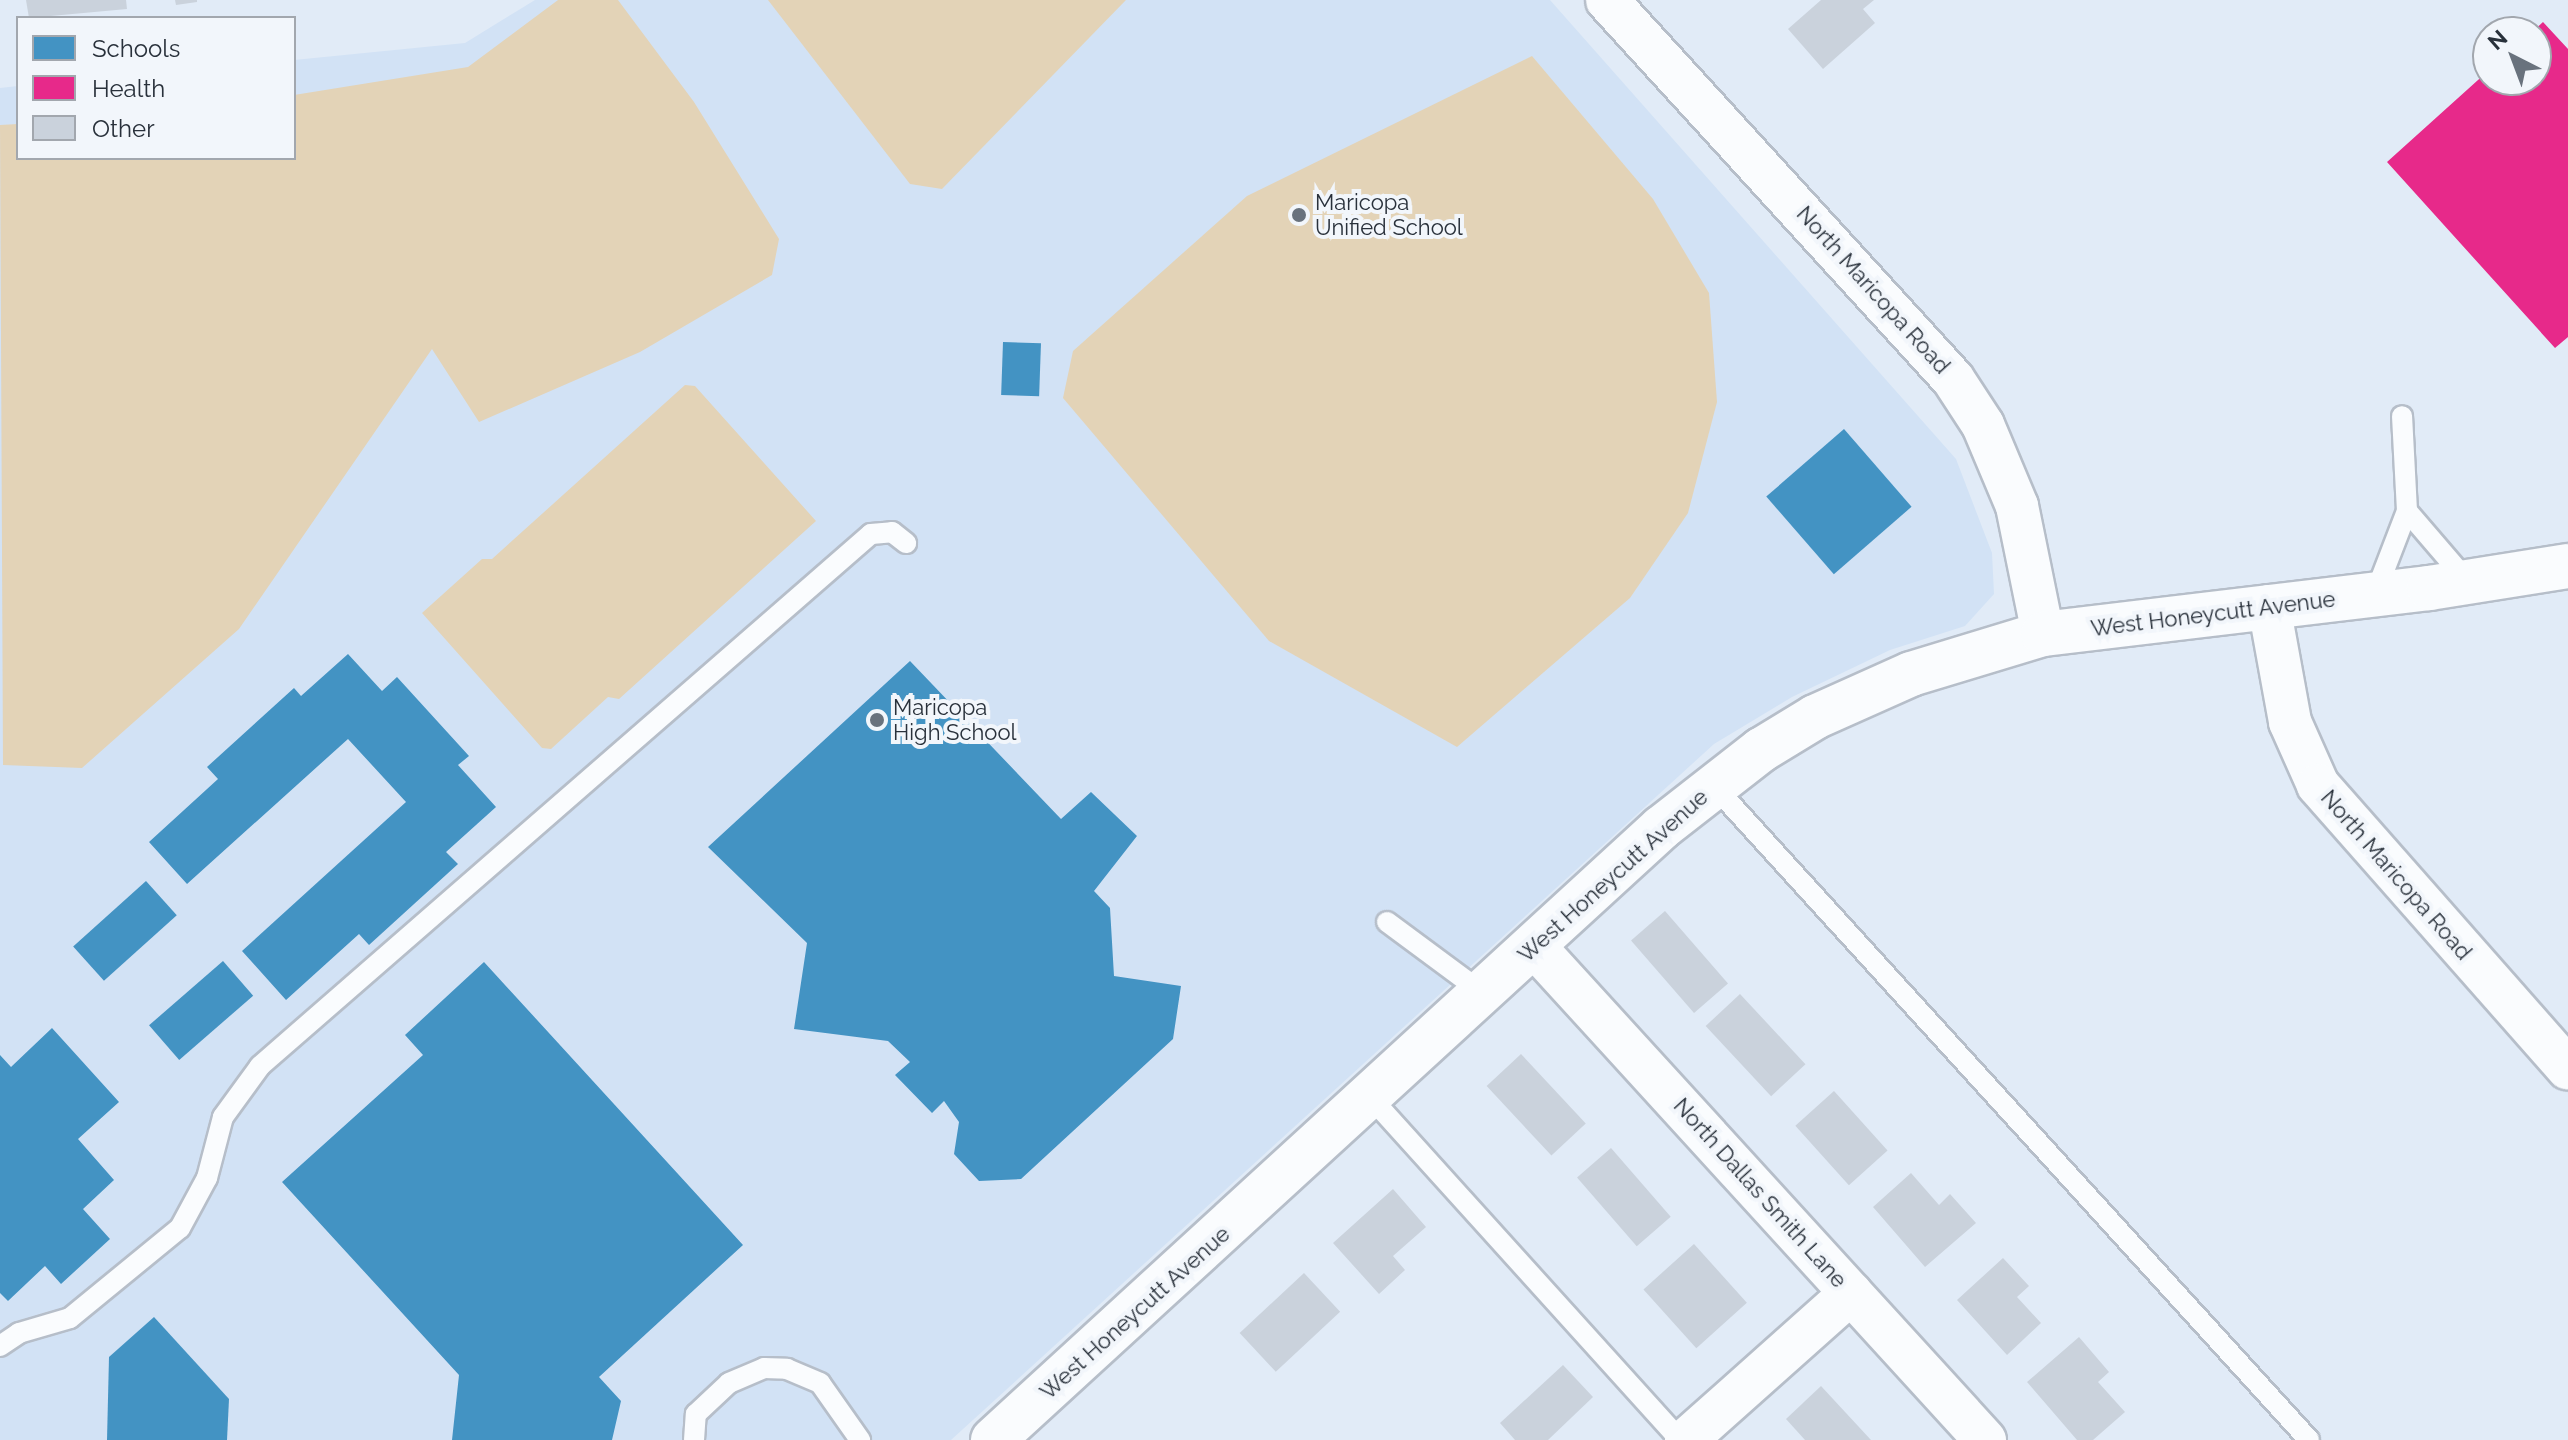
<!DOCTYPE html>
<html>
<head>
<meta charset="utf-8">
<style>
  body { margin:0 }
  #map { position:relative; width:2568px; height:1440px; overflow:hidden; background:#e1ebf7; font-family:Raleway,sans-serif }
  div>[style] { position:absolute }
  .built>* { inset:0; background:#d2e2f5 }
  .green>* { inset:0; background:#e3d3b7 }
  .schools>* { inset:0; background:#4393c3; transform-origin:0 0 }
  .health>* { inset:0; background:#e7298a }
  .building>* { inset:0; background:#cad2dc; transform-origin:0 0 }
  .roads { filter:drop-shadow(2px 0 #b6bec9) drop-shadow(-2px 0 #b6bec9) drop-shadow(0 2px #b6bec9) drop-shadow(0 -2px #b6bec9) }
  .lane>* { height:20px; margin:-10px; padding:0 10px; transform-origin:10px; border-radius:10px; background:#fafcfe }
  .street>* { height:42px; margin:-21px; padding:0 21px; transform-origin:21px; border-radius:21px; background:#fafcfe }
  .secondary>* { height:44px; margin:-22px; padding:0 22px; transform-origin:22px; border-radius:22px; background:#fafcfe }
  .dots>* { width:22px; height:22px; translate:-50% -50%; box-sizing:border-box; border:4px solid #f2f6fb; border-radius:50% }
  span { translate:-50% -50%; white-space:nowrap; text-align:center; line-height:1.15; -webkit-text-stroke:8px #f2f6fb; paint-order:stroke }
  .poi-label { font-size:22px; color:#29313b }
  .left { translate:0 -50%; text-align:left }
  .street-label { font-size:22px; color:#29313b }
  .legend { position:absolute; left:16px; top:16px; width:280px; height:144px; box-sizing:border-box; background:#f2f6fb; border:2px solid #a2a7ae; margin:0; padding:10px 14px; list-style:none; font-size:24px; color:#29313b }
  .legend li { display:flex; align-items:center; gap:16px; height:40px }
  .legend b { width:40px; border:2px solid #a2a7ae }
  .north { position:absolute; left:2472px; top:16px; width:80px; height:80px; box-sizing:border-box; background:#f2f6fb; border:2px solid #a2a7ae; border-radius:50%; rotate:318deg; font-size:22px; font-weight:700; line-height:32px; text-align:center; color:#29313b }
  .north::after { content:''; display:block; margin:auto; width:28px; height:36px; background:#69727d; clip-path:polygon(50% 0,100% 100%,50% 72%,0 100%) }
</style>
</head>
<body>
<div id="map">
  <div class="built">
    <div style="clip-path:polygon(535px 0,1550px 0,1956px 459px,1992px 553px,1994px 594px,1965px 626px,1890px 650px,1792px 697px,1714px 744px,951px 1440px,0 1440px,0 88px,18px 86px,18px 158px,294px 158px,294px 60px,465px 43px)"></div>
  </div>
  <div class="green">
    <div style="clip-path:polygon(558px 0,618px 0,694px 102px,779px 239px,772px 275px,640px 352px,479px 422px,432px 349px,239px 629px,82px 768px,3px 765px,0 125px,18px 124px,18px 158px,294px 158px,294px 95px,468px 67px)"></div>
    <div style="clip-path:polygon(768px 0,1126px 0,942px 189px,910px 184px)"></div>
    <div style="clip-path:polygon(1532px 56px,1653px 199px,1709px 293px,1717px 402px,1688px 513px,1630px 598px,1457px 747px,1269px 641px,1063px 398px,1073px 351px,1247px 196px)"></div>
    <div style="clip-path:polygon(685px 385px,695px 386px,816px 521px,619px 699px,608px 697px,551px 749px,542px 748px,422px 613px,482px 559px,492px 559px)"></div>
  </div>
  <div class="schools">
    <div style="left:1003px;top:342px;width:38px;height:53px;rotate:2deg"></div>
    <div style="left:1844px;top:429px;width:103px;height:103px;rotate:49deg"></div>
    <div style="clip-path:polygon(348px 654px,382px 691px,397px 677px,469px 756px,458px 765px,496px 807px,446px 852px,458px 864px,369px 945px,359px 934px,286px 1000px,242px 951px,406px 802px,348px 739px,187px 884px,149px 842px,218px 779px,207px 767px,294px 688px,301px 696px)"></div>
    <div style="clip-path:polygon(910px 661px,1061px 819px,1091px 792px,1137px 836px,1094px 891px,1110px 908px,1114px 976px,1181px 986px,1173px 1039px,1021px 1179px,979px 1181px,954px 1154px,959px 1122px,944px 1101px,932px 1113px,895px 1075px,910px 1062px,888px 1041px,794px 1029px,807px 943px,708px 847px)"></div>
    <div style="left:146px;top:881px;width:46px;height:98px;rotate:48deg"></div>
    <div style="left:223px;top:961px;width:46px;height:98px;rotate:49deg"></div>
    <div style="clip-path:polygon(484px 962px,743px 1245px,599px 1377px,621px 1401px,612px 1440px,452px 1440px,459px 1375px,282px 1182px,423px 1055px,405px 1035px)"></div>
    <div style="clip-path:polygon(52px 1028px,119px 1102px,78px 1139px,114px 1180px,83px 1209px,110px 1239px,61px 1284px,45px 1266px,8px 1301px,0 1293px,0 1055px,11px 1067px)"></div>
    <div style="clip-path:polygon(154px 1317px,229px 1399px,227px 1440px,107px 1440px,109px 1357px)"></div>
  </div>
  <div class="health">
    <div style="clip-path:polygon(2543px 22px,2568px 49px,2568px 337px,2555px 348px,2387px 162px,2488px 71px,2488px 80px,2536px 80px,2536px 32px,2532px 32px)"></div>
  </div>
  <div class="building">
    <div style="clip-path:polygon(26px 0,126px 0,127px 9px,29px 18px)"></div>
    <div style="clip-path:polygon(175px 0,197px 0,197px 2px,176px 5px)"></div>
    <div style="clip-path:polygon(1821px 0,1874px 0,1863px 9px,1875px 23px,1823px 69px,1788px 29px)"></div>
    <div style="left:1665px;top:911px;width:96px;height:45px;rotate:49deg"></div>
    <div style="left:1740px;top:994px;width:96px;height:47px;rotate:47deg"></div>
    <div style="left:1521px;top:1054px;width:95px;height:47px;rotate:47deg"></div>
    <div style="left:1834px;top:1091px;width:80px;height:52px;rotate:48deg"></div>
    <div style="left:1611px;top:1148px;width:91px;height:45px;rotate:49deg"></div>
    <div style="clip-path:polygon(1911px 1173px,1939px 1205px,1950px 1194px,1976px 1223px,1925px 1267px,1873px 1207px)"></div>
    <div style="clip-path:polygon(1393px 1189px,1426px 1227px,1393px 1256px,1405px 1270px,1379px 1294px,1333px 1243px)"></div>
    <div style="left:1694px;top:1244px;width:79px;height:68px;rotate:48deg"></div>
    <div style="clip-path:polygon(2003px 1258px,2029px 1286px,2017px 1297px,2041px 1323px,2007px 1355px,1957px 1300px)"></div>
    <div style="left:1304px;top:1273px;width:53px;height:88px;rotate:47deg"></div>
    <div style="clip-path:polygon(2079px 1337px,2109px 1372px,2098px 1382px,2125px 1412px,2093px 1440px,2077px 1440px,2027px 1382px)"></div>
    <div style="clip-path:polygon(1563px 1365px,1593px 1397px,1548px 1440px,1515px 1440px,1500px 1423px)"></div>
    <div style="clip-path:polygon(1821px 1386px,1871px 1440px,1805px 1440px,1786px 1419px)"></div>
  </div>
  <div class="roads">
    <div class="lane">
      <div style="left:2407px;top:511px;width:92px;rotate:49.4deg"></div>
      <div style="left:2375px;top:594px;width:89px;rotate:-68.9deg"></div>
      <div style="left:2407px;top:511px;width:95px;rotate:-93deg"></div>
      <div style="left:1714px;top:786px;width:884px;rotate:47.7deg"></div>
      <div style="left:1387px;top:922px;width:119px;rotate:36.5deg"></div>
      <div style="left:1372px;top:1099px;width:460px;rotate:47.9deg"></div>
      <div style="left:0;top:1346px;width:23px;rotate:-34deg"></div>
      <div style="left:19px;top:1333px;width:53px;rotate:-16.4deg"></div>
      <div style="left:70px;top:1318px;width:142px;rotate:-39.3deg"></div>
      <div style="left:180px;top:1228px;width:57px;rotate:-61.6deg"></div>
      <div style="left:207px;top:1178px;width:63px;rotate:-75.3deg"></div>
      <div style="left:223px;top:1117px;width:63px;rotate:-54deg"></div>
      <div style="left:260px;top:1066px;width:810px;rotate:-41.05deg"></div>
      <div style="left:871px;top:534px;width:21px;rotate:-5deg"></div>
      <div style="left:892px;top:532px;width:18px;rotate:38deg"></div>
      <div style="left:694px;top:1440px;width:26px;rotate:-86deg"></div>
      <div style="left:696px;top:1414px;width:45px;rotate:-43.2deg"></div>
      <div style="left:729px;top:1383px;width:38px;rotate:-23deg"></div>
      <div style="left:764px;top:1368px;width:23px;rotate:2deg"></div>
      <div style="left:787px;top:1369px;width:36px;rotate:23deg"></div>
      <div style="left:820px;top:1383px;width:70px;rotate:54.9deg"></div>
    </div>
    <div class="street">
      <div style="left:1607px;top:0;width:513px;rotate:47.61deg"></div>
      <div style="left:1953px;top:379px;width:55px;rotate:56.9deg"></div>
      <div style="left:1983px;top:425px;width:88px;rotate:67.2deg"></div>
      <div style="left:2017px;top:506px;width:131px;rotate:78.5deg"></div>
      <div style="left:2269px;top:606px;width:118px;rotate:79.7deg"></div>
      <div style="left:2290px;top:722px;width:69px;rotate:66deg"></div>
      <div style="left:2318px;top:785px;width:378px;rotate:48.6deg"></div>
      <div style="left:1534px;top:946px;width:669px;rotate:47.61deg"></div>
      <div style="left:1686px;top:1440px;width:221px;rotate:-41.7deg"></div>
    </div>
    <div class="secondary">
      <div style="left:993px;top:1440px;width:906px;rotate:-42.49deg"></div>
      <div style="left:1661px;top:828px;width:127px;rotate:-38deg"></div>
      <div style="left:1761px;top:750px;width:63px;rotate:-31.4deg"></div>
      <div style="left:1815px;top:717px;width:105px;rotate:-24.1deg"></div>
      <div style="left:1911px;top:674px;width:138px;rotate:-16.9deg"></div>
      <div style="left:2043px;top:634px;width:389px;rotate:-6.8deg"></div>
      <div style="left:2429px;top:588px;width:141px;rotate:-9deg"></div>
    </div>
  </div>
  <div class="dots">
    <div style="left:1299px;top:215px;background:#69727d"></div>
    <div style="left:877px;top:720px;background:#69727d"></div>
  </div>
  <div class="poi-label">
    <span class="left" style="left:1315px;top:215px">Maricopa<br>Unified School</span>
    <span class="left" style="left:893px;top:720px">Maricopa<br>High School</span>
  </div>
  <div class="street-label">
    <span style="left:1873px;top:290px;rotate:48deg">North Maricopa Road</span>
    <span style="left:2213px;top:614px;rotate:-7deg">West Honeycutt Avenue</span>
    <span style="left:2396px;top:875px;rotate:49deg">North Maricopa Road</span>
    <span style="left:1613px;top:876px;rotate:-42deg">West Honeycutt Avenue</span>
    <span style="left:1760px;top:1193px;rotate:48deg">North Dallas Smith Lane</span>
    <span style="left:1135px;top:1313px;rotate:-42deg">West Honeycutt Avenue</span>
  </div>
  <ul class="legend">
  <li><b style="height:22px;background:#4393c3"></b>Schools</li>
  <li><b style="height:22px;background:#e7298a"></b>Health</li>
  <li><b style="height:22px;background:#cad2dc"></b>Other</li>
  </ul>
  <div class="north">N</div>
</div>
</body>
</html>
